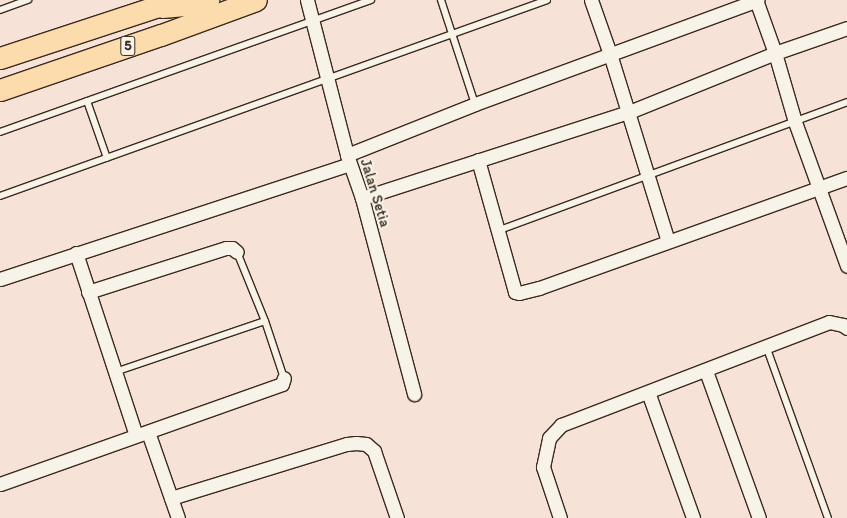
<!DOCTYPE html>
<html>
<head>
<meta charset="utf-8">
<style>
  body { margin:0 }
  #map { position:relative; width:847px; height:518px; overflow:hidden; background:#f6e2d6; font-family:Itim,sans-serif }
  div>[style] { position:absolute }
  .roads { filter:drop-shadow(1px 0 #3b2a1e) drop-shadow(-1px 0 #3b2a1e) drop-shadow(0 1px #3b2a1e) drop-shadow(0 -1px #3b2a1e) }
  .service>* { height:6px; margin:-3px; padding:0 3px; transform-origin:3px; border-radius:3px; background:#f7f3e8 }
  .minor>* { height:13px; margin:-6.5px; padding:0 6.5px; transform-origin:6.5px; border-radius:6.5px; background:#f7f3e8 }
  .trunk>* { height:21px; margin:-10.5px; padding:0 10.5px; transform-origin:10.5px; border-radius:10.5px; background:#fcdcac }
  span { translate:-50% -50%; white-space:nowrap; text-align:center; line-height:1.15; -webkit-text-stroke:4px #f7f3e8; paint-order:stroke }
  .shield-label span { padding:1px 3px; background:#f7f3e8; border:1px solid; border-radius:3px; -webkit-text-stroke-width:0 }
  .shield-label { font-size:14px; color:#3b2a1e; font-weight:700 }
  .street-label { font-size:15px; color:#3b2a1e }
</style>
</head>
<body>
<div id="map">
  <div class="roads">
    <div class="service">
      <div style="left:441px;top:0;width:109px;rotate:71.9deg"></div>
      <div style="left:0;top:10px;width:30px;rotate:-20deg"></div>
      <div style="left:87px;top:101px;width:60px;rotate:70.7deg"></div>
      <div style="left:0;top:132px;width:394px;rotate:-19.6deg"></div>
      <div style="left:0;top:196px;width:581px;rotate:-19.71deg"></div>
      <div style="left:497px;top:231px;width:373px;rotate:-20.2deg"></div>
      <div style="left:237px;top:252px;width:74px;rotate:67.9deg"></div>
      <div style="left:265px;top:321px;width:60px;rotate:71.6deg"></div>
      <div style="left:766px;top:346px;width:183px;rotate:70.2deg"></div>
      <div style="left:115px;top:372px;width:158px;rotate:-18.8deg"></div>
    </div>
    <div class="minor">
      <div style="left:307px;top:0;width:160px;rotate:75.5deg"></div>
      <div style="left:347px;top:155px;width:46px;rotate:70.8deg"></div>
      <div style="left:362px;top:198px;width:203px;rotate:75.1deg"></div>
      <div style="left:591px;top:0;width:57px;rotate:70.6deg"></div>
      <div style="left:610px;top:54px;width:196px;rotate:72.8deg"></div>
      <div style="left:756px;top:0;width:56px;rotate:70.3deg"></div>
      <div style="left:775px;top:53px;width:72px;rotate:73.8deg"></div>
      <div style="left:795px;top:122px;width:153px;rotate:70.1deg"></div>
      <div style="left:347px;top:155px;width:138px;rotate:-21.7deg"></div>
      <div style="left:475px;top:104px;width:301px;rotate:-20.2deg"></div>
      <div style="left:478px;top:160px;width:137px;rotate:74.3deg"></div>
      <div style="left:515px;top:292px;width:4px;rotate:14deg"></div>
      <div style="left:519px;top:293px;width:21px;rotate:-14deg"></div>
      <div style="left:539px;top:288px;width:327px;rotate:-19.7deg"></div>
      <div style="left:362px;top:198px;width:281px;rotate:-17.9deg"></div>
      <div style="left:629px;top:112px;width:157px;rotate:-22deg"></div>
      <div style="left:775px;top:53px;width:76px;rotate:-19.1deg"></div>
      <div style="left:76px;top:253px;width:192px;rotate:71.8deg"></div>
      <div style="left:0;top:279px;width:368px;rotate:-18.2deg"></div>
      <div style="left:88px;top:292px;width:145px;rotate:-17.7deg"></div>
      <div style="left:226px;top:248px;width:6px"></div>
      <div style="left:232px;top:248px;width:6px;rotate:39deg"></div>
      <div style="left:706px;top:371px;width:156px;rotate:70.2deg"></div>
      <div style="left:648px;top:392px;width:134px;rotate:70.3deg"></div>
      <div style="left:148px;top:432px;width:91px;rotate:70.8deg"></div>
      <div style="left:0;top:484px;width:299px;rotate:-19.5deg"></div>
      <div style="left:282px;top:384px;width:6px;rotate:-72deg"></div>
      <div style="left:171px;top:498px;width:184px;rotate:-17.1deg"></div>
      <div style="left:347px;top:444px;width:9px;rotate:-6deg"></div>
      <div style="left:356px;top:443px;width:10px;rotate:6deg"></div>
      <div style="left:366px;top:444px;width:11px;rotate:41deg"></div>
      <div style="left:374px;top:451px;width:71px;rotate:71.1deg"></div>
      <div style="left:560px;top:518px;width:54px;rotate:-108.4deg"></div>
      <div style="left:543px;top:467px;width:30px;rotate:-78deg"></div>
      <div style="left:549px;top:438px;width:18px;rotate:-47deg"></div>
      <div style="left:561px;top:425px;width:287px;rotate:-21deg"></div>
      <div style="left:829px;top:322px;width:14px;rotate:12deg"></div>
      <div style="left:843px;top:325px;width:5px;rotate:37deg"></div>
    </div>
    <div class="trunk">
      <div style="left:162px;top:7px;width:34px;rotate:-5deg"></div>
      <div style="left:196px;top:4px;width:13px;rotate:-18deg"></div>
      <div style="left:0;top:58px;width:185px;rotate:-18.2deg"></div>
      <div style="left:0;top:90px;width:170px;rotate:-18.9deg"></div>
      <div style="left:161px;top:35px;width:101px;rotate:-20.2deg"></div>
    </div>
  </div>
  <div class="shield-label">
    <span style="left:128px;top:46px">5</span>
  </div>
  <div class="street-label">
    <span style="left:375px;top:193px;rotate:73deg">Jalan Setia</span>
  </div>
</div>
</body>
</html>
